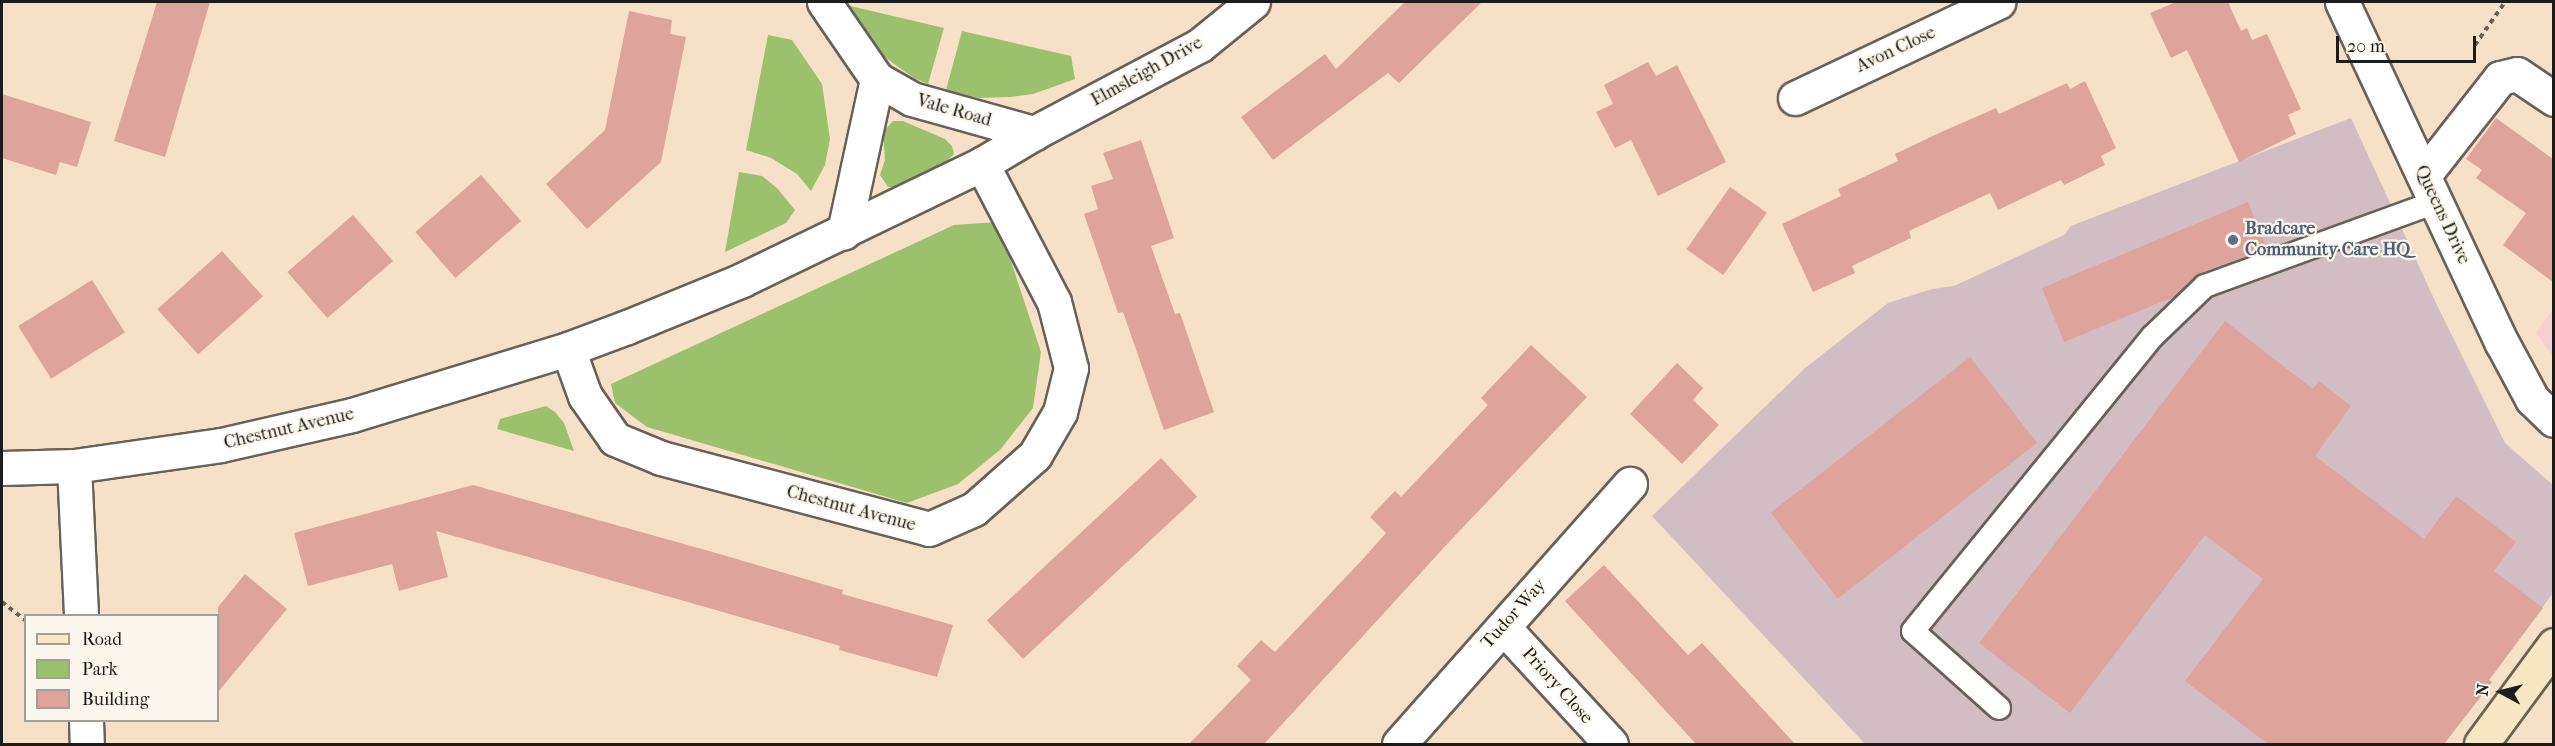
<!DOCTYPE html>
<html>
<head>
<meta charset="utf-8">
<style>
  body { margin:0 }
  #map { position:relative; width:2555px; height:746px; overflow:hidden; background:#f6e0c7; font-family:"IM FELL French Canon",serif }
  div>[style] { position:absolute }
  .built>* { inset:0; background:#f7cfd0 }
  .industrial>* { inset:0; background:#d2bdc5 }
  .green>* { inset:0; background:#9bc16c }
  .building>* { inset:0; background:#dea39b; transform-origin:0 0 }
  .path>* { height:4px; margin-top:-2px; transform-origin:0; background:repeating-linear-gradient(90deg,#686158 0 4.5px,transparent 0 9px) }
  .roads { filter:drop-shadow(2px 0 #686158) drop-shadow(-2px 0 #686158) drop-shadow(0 2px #686158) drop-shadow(0 -2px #686158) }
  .lane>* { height:22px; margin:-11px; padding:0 11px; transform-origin:11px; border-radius:11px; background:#fff }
  .street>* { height:33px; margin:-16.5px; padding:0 16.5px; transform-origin:16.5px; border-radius:16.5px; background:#fff }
  .secondary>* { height:33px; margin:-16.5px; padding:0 16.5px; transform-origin:16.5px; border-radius:16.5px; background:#f9e7c3 }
  .dots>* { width:16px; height:16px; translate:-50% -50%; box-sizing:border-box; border:3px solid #fbf7ec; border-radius:50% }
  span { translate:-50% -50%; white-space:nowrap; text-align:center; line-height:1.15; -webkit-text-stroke:4.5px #fbf7ec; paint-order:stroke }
  .street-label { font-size:18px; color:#1c1c1c }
  .service-label { font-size:18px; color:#4e5e75; font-weight:700 }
  .left { translate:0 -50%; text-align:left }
  .frame { position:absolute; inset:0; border:3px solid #1c1c1c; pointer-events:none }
  .legend { position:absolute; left:24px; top:614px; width:195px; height:108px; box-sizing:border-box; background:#fbf7ec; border:2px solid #a29f99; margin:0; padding:8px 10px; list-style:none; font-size:18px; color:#1c1c1c }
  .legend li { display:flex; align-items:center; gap:12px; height:30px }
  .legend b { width:30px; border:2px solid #a29f99 }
  .north { position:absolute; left:2471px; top:662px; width:60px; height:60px; -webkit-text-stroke:4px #fbf7ec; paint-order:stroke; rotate:277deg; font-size:16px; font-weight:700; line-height:24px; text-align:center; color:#1c1c1c }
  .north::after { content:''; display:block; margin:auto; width:21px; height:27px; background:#1c1c1c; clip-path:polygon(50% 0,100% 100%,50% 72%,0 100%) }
  .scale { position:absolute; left:2336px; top:36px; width:140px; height:27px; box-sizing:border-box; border:3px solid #1c1c1c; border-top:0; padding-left:8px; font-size:18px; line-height:21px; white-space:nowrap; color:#1c1c1c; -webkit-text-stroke:4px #fbf7ec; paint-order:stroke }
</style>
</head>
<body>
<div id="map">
  <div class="built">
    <div style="clip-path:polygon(2553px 309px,2553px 356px,2536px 333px)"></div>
  </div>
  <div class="industrial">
    <div style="clip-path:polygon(2351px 118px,2435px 301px,2505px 443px,2553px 485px,2553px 593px,2489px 680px,2492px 682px,2444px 744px,1865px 744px,1652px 516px,1804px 369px,1888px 303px,1932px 289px,1954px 286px,2064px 235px,2071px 226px)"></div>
  </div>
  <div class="green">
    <div style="clip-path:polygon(846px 5px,944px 28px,928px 84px,914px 78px,890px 61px,866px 40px)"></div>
    <div style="clip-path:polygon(962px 31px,1071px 56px,1075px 79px,1033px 94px,1010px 97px,979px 98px,946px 90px)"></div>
    <div style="clip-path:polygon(768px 35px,792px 40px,822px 84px,830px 139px,825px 165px,811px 191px,797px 174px,771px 158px,746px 150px)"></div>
    <div style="clip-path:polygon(893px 121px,903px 121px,945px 139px,952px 146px,954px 154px,945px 163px,899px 187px,888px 187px,880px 175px,885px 160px,883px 132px)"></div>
    <div style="clip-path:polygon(739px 172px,762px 176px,777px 188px,795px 210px,786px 223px,725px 252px)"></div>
    <div style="clip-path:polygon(998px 222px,1041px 352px,1033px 408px,1000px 450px,958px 484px,907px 503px,647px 427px,615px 403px,611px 384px,954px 225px)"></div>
    <div style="clip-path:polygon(546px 406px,555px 412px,564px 423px,574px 451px,497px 429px,500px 419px)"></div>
  </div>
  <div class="building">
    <div style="clip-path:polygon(157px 2px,210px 2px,165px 157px,114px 141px)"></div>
    <div style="clip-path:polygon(1405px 2px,1482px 2px,1399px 83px,1388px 73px,1273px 160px,1241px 117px,1325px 54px,1336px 69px)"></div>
    <div style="clip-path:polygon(2176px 2px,2228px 2px,2241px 31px,2247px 28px,2252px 40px,2267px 34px,2301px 109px,2288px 115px,2296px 134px,2239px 162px,2187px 50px,2171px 58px,2150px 13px)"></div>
    <div style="clip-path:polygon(629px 11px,672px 20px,670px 34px,686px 37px,661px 162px,587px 229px,546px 184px,605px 130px)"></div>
    <div style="clip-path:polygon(1648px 62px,1656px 76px,1677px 65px,1726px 162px,1658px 196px,1631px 140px,1615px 148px,1596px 112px,1613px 104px,1604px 85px)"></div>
    <div style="clip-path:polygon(2085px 81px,2116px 148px,2101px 156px,2105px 165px,2064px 185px,2061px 180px,1998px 210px,1990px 193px,1909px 231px,1911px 238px,1852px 266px,1855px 273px,1813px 292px,1782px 224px,1841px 196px,1838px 189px,1898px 161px,1895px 154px,1937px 134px,1996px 108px,1999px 114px,2067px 83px,2070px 89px)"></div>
    <div style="clip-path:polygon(2px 94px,91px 122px,77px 167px,60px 162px,56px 175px,2px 158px)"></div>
    <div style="clip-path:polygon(2496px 118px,2553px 159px,2553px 282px,2503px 245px,2526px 213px,2476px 178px,2482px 170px,2466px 159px)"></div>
    <div style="clip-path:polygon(1141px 140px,1174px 238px,1151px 246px,1175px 314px,1180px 313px,1214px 412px,1164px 430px,1123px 312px,1118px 313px,1084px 214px,1098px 209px,1091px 186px,1113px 179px,1103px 153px)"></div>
    <div style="left:481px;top:175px;width:61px;height:87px;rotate:49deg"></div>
    <div style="left:1730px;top:187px;width:45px;height:76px;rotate:35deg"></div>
    <div style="clip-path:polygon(2248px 202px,2267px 249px,2200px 273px,2176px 296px,2064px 342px,2042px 288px)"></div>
    <div style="left:353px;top:215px;width:61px;height:87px;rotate:49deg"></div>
    <div style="left:222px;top:251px;width:61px;height:87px;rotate:48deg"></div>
    <div style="left:92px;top:280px;width:62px;height:87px;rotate:58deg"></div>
    <div style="clip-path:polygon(2225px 321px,2313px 389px,2319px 381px,2351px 406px,2315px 456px,2424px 539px,2456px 496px,2516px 542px,2494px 571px,2543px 608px,2489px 680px,2492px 682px,2444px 744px,2268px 744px,2185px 681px,2263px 579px,2205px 535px,2070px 713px,1979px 643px)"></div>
    <div style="clip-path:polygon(1531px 345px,1587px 397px,1449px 542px,1264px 744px,1189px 744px,1251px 680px,1237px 666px,1261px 640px,1275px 652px,1362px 560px,1386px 533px,1370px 517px,1395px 491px,1401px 497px,1488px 405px,1481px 398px)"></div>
    <div style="left:1970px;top:357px;width:109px;height:253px;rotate:52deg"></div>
    <div style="clip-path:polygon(1677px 363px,1703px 388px,1693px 400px,1719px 425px,1682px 464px,1630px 414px)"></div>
    <div style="left:1161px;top:458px;width:53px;height:238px;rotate:47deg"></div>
    <div style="clip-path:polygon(473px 485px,716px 553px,843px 590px,842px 594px,953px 625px,937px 677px,839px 650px,840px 646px,716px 610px,436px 531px,448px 577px,399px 591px,392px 564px,308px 586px,294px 533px)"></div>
    <div style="clip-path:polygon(1604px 565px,1688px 655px,1702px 643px,1795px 744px,1696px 744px,1565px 601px)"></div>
    <div style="clip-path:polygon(245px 574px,287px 609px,218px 692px,218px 607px)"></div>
  </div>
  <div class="path">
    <div style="left:2475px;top:45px;width:52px;rotate:-55.1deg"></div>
    <div style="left:2px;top:602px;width:31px;rotate:38deg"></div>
  </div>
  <div class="roads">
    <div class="lane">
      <div style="left:1999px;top:708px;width:115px;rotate:-138.2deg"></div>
      <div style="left:1913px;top:631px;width:380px;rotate:-50.9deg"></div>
      <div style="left:2153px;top:336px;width:72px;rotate:-43.9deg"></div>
      <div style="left:2205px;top:286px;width:246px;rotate:-20deg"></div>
    </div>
    <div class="street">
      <div style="left:824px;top:2px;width:93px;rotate:55.5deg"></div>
      <div style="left:877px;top:79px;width:157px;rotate:102.2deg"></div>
      <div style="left:2342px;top:2px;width:377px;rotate:64.9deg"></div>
      <div style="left:2502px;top:343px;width:64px;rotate:61.8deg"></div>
      <div style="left:2532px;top:399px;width:30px;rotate:44deg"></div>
      <div style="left:877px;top:79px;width:40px;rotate:29.7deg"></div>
      <div style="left:912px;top:99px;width:127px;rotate:15.6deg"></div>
      <div style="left:1795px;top:98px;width:225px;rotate:-25.3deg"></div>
      <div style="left:2424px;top:175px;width:123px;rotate:-51.9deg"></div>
      <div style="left:2500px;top:78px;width:17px;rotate:-13deg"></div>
      <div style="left:2517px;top:74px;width:45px;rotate:34deg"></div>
      <div style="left:568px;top:349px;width:50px;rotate:70.1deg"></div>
      <div style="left:585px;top:396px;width:52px;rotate:55.1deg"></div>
      <div style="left:615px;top:439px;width:50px;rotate:22.4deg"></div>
      <div style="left:661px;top:458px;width:277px;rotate:14.8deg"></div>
      <div style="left:929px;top:529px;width:49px;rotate:-24deg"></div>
      <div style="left:974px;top:509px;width:81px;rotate:-41.5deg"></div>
      <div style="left:1035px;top:455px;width:50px;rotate:-59.8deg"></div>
      <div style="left:1060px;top:412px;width:45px;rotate:-76deg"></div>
      <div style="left:1071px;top:368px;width:68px;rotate:-104.4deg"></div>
      <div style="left:1054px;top:302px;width:156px;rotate:-117.6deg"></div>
      <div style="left:74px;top:466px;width:150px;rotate:87.3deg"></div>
      <div style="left:2px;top:468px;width:72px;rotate:-1.6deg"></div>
      <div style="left:74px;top:466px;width:148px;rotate:-8.1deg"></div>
      <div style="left:221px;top:445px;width:134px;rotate:-12.9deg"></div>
      <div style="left:352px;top:415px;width:226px;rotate:-17deg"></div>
      <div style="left:568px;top:349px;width:63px;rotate:-20.4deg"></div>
      <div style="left:627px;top:327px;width:124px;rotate:-22.2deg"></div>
      <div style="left:742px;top:280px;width:267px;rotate:-25.8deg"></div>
      <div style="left:982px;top:164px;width:61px;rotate:-30.8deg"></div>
      <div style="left:1034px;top:133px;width:188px;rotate:-27.9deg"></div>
      <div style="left:1200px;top:45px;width:68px;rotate:-39.1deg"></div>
      <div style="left:1503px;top:627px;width:159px;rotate:47.3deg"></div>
      <div style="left:86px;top:720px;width:24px;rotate:88deg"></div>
      <div style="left:1399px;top:744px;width:348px;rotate:-48.4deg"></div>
    </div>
    <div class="secondary">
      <div style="left:2481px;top:744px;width:123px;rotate:-53.6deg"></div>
    </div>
  </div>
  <div class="dots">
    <div style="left:2233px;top:240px;background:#5c6f8a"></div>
  </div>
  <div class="street-label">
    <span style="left:1896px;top:50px;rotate:-25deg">Avon Close</span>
    <span style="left:1147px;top:72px;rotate:-29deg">Elmsleigh Drive</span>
    <span style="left:954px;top:111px;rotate:16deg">Vale Road</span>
    <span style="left:2442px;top:215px;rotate:65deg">Queens Drive</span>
    <span style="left:289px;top:429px;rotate:-13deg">Chestnut Avenue</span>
    <span style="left:851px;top:509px;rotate:15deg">Chestnut Avenue</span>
    <span style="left:1514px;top:614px;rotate:-48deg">Tudor Way</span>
    <span style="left:1557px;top:686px;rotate:48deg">Priory Close</span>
  </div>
  <div class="service-label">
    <span class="left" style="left:2245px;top:240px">Bradcare<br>Community Care HQ</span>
  </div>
  <div class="frame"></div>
  <ul class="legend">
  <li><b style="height:8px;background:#f9e7c3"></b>Road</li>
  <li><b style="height:16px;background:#9bc16c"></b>Park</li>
  <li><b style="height:16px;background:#dea39b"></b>Building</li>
  </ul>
  <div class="north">N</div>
  <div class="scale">20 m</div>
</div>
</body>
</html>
